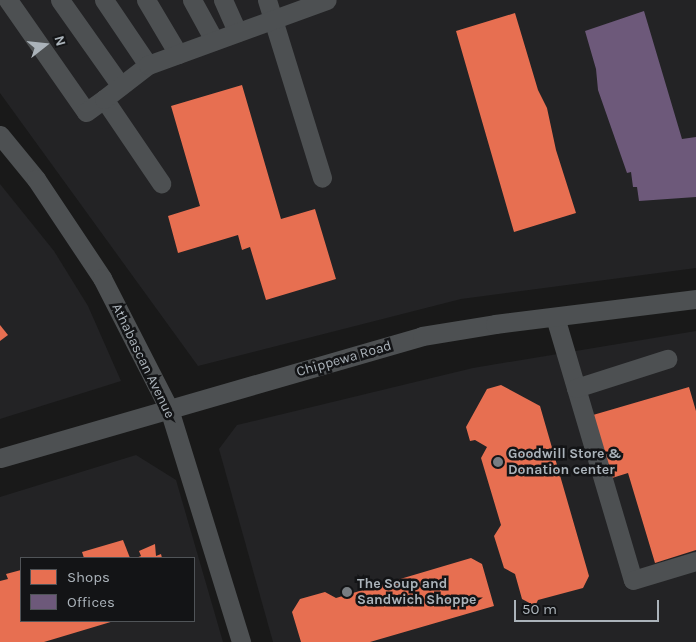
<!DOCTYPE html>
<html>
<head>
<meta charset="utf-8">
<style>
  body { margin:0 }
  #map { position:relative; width:696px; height:642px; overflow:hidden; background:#191919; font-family:Karla,sans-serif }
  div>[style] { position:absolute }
  .built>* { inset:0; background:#232325 }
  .shops>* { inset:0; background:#e76f51 }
  .offices>* { inset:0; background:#6d597a }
  .minor>* { height:19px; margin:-9.5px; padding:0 9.5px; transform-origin:9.5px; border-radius:9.5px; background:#4d5052 }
  .dots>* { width:14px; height:14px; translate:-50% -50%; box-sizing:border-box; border:2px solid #131416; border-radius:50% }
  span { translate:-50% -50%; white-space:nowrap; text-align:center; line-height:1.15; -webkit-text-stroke:5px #131416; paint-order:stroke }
  .street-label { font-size:14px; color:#abb3ba }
  .poi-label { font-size:14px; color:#abb3ba; font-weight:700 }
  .left { translate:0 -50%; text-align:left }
  .legend { position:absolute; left:20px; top:557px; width:175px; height:65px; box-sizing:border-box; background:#131416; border:1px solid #505458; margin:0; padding:6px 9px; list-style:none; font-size:15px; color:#abb3ba }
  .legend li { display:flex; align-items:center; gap:10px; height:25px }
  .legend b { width:25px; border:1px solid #505458 }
  .north { position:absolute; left:20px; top:20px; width:50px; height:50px; -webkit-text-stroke:4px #131416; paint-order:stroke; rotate:74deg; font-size:14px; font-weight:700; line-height:20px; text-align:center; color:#abb3ba }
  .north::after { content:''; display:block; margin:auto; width:18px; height:22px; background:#abb3ba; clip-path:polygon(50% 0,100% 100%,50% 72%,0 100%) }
  .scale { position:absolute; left:514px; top:600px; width:145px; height:22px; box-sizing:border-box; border:2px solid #abb3ba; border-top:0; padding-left:6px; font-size:15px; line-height:18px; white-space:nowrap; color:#abb3ba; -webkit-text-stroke:4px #131416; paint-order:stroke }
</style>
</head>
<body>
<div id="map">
  <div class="built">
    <div style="clip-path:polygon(0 0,696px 0,696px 268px,461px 299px,198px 366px,0 93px)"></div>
    <div style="clip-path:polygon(0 184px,54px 251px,88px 306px,121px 381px,0 419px)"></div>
    <div style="clip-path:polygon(696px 331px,696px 642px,273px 642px,219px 449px,237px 425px,473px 368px)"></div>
    <div style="clip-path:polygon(evenodd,136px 455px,176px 480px,223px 642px,0 642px,0 497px,136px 455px,21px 558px,194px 558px,194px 621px,21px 621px,21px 558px)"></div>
  </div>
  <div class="shops">
    <div style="clip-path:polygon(515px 13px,538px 90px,547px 108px,556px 150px,576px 213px,514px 232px,456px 31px)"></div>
    <div style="clip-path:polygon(242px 85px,281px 219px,315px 209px,336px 279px,266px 300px,250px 247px,242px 250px,238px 235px,178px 253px,168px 216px,200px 206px,171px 106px)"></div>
    <div style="clip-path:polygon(0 325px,8px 335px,0 341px)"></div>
    <div style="clip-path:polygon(501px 385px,540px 406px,589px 576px,583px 588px,538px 600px,535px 606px,522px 599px,515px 574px,504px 568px,494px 536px,501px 525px,481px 458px,487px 447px,475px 440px,470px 441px,466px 427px,487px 389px)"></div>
    <div style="clip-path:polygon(689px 387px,696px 411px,696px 550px,655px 563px,628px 473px,612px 478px,593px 415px)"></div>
    <div style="clip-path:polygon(123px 540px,130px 558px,84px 558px,82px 552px)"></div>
    <div style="clip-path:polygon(155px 544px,156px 556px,161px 554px,162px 558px,136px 558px,141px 556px,139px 551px)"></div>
    <div style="clip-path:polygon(471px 558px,482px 564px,494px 606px,370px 642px,301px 642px,292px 612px,300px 599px,325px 592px,336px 598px)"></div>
    <div style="clip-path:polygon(21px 570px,21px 621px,114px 621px,44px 642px,0 642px,0 581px,8px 579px,6px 574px)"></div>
  </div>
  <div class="offices">
    <div style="clip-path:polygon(644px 11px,682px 139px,696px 137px,696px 197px,639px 201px,637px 187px,633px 187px,631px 172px,627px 173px,598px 90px,596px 69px,585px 31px)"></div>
  </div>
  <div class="minor">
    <div style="left:8px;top:0;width:136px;rotate:55.1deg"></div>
    <div style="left:86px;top:112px;width:22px;rotate:-36deg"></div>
    <div style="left:104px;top:99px;width:102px;rotate:55.8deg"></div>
    <div style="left:60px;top:0;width:105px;rotate:54.7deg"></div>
    <div style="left:104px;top:0;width:78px;rotate:55.9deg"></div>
    <div style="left:146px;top:0;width:63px;rotate:59.3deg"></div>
    <div style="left:192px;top:0;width:46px;rotate:61.2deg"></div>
    <div style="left:223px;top:0;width:35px;rotate:66deg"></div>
    <div style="left:267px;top:0;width:186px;rotate:72.8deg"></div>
    <div style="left:104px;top:99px;width:56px;rotate:-37.7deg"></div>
    <div style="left:148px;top:65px;width:190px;rotate:-20deg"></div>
    <div style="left:0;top:135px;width:57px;rotate:50.7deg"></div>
    <div style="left:36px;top:179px;width:119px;rotate:56.3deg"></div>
    <div style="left:102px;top:278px;width:147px;rotate:62.9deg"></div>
    <div style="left:169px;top:409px;width:244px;rotate:72.8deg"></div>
    <div style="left:555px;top:317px;width:274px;rotate:73.5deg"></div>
    <div style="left:633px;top:580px;width:66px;rotate:-16.8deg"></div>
    <div style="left:576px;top:388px;width:96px;rotate:-17.7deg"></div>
    <div style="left:0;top:458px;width:439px;rotate:-16.1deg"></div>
    <div style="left:422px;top:336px;width:74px;rotate:-9.3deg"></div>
    <div style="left:495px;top:324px;width:203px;rotate:-7.1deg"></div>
  </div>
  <div class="dots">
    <div style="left:498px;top:462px;background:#787d82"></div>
    <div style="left:347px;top:592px;background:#787d82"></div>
  </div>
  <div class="street-label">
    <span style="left:344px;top:359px;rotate:-16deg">Chippewa Road</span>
    <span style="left:143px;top:361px;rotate:64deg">Athabascan Avenue</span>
  </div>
  <div class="poi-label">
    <span class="left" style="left:508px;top:462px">Goodwill Store &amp;<br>Donation center</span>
    <span class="left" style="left:357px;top:592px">The Soup and<br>Sandwich Shoppe</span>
  </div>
  <ul class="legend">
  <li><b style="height:14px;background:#e76f51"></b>Shops</li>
  <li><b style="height:14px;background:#6d597a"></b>Offices</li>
  </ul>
  <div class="north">N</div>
  <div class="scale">50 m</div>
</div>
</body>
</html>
